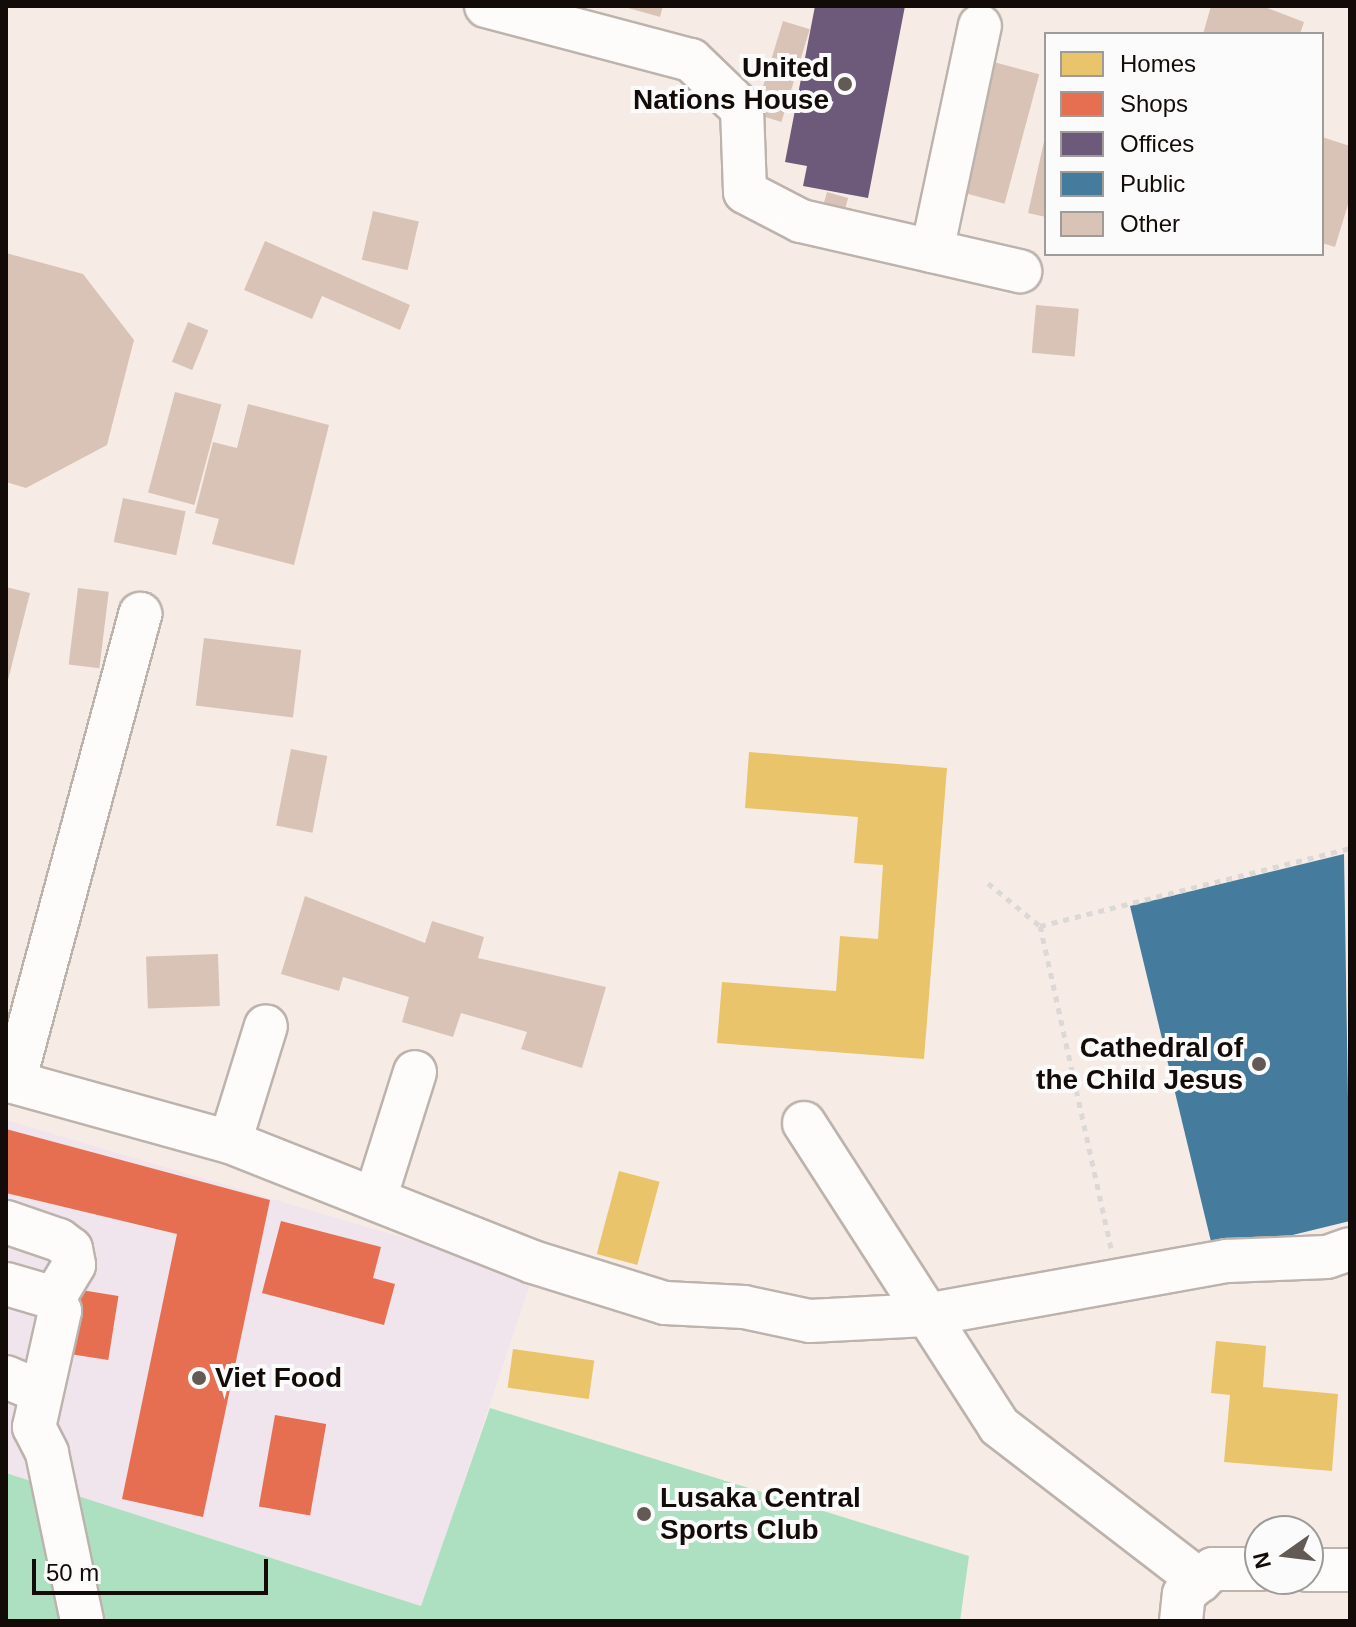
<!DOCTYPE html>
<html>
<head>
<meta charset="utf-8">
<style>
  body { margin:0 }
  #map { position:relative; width:1356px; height:1627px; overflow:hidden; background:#f7ece5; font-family:Helvetica,sans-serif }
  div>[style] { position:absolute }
  .commercial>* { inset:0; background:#f1e5ed }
  .green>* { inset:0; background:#ace0c0 }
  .homes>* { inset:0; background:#e9c46a; transform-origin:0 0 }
  .shops>* { inset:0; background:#e76f51; transform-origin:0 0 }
  .offices>* { inset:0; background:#6d597a }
  .public>* { inset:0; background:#457b9d }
  .building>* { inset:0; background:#d9c3b6; transform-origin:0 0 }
  .path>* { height:5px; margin-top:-2.5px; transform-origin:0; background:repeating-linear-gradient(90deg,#dbd8d6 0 6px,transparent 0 12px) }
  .roads { filter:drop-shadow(2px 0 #bdb3ad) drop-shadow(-2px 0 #bdb3ad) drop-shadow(0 2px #bdb3ad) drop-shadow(0 -2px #bdb3ad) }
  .minor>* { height:42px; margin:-21px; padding:0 21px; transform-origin:21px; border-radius:21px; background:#fefcfb }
  .dots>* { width:22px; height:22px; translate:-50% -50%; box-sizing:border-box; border:4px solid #fbfbfb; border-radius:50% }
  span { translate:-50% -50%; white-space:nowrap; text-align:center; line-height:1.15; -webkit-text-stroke:8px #fbfbfb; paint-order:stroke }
  .poi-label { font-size:28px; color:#130b07; font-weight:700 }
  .right { translate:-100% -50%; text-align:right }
  .left { translate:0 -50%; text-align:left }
  .frame { position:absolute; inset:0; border:8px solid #130b07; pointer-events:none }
  .legend { position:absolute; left:1044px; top:32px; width:280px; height:224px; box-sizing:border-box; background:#fbfbfb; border:2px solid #9e9b99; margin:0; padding:10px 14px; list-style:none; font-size:24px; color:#130b07 }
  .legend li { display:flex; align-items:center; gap:16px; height:40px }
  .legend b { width:40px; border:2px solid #9e9b99 }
  .north { position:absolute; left:1244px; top:1515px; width:80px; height:80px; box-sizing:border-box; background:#fbfbfb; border:2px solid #9e9b99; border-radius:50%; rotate:256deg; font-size:22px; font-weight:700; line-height:32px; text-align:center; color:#130b07 }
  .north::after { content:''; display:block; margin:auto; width:28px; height:36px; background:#635a55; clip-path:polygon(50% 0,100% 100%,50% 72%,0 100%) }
  .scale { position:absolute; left:32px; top:1559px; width:236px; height:36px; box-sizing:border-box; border:4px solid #130b07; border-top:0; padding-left:10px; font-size:24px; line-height:28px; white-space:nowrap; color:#130b07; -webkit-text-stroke:6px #fbfbfb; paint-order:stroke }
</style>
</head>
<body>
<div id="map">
  <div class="commercial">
    <div style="clip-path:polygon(6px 1120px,533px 1276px,422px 1606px,6px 1473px)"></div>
  </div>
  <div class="green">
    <div style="clip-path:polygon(490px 1408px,969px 1556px,960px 1621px,6px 1621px,6px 1473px,421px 1606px)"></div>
  </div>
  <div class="homes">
    <div style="clip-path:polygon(749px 752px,947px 768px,924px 1059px,717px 1043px,722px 982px,836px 991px,840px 936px,878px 939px,883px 865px,854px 863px,858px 817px,745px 808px)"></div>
    <div style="left:619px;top:1171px;width:42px;height:86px;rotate:15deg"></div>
    <div style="clip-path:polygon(1216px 1341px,1266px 1346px,1263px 1387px,1338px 1394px,1332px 1471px,1224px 1462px,1230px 1395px,1211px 1393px)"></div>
    <div style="left:513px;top:1349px;width:82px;height:39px;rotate:8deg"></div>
  </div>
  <div class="shops">
    <div style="clip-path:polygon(6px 1129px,270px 1200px,203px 1517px,122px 1499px,177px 1234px,6px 1193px)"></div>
    <div style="clip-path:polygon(281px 1221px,381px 1247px,373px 1278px,395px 1284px,384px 1325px,262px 1293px)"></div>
    <div style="left:75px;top:1289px;width:44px;height:65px;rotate:9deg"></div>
    <div style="left:275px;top:1415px;width:52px;height:93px;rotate:10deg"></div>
  </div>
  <div class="offices">
    <div style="clip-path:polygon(815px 6px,905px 6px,868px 198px,803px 186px,807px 166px,785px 162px)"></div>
  </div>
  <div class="public">
    <div style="clip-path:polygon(1344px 854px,1350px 1221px,1214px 1254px,1130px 906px)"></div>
  </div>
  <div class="building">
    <div style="clip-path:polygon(621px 6px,663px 6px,660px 17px)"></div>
    <div style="clip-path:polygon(1211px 6px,1262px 6px,1304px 22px,1300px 34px,1203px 34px)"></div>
    <div style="left:783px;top:21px;width:28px;height:97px;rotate:17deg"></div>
    <div style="left:990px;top:61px;width:51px;height:134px;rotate:15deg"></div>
    <div style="clip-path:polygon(1045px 137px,1046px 137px,1046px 217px,1028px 213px)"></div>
    <div style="clip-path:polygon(1322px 137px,1350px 146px,1350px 198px,1335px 247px,1322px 243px)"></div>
    <div style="left:827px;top:192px;width:22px;height:17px;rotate:16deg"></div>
    <div style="left:373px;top:211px;width:47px;height:50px;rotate:13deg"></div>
    <div style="clip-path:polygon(265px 241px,410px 305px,400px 330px,322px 296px,312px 319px,244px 290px)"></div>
    <div style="clip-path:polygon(6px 253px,83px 274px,134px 340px,107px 445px,26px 488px,6px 482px)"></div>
    <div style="left:1036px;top:305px;width:43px;height:48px;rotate:5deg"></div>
    <div style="left:188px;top:322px;width:22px;height:43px;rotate:22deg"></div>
    <div style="left:175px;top:392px;width:48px;height:104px;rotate:15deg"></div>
    <div style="clip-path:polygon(248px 404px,329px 425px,294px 565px,212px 544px,219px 519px,195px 513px,213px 442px,237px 448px)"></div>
    <div style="left:123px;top:498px;width:64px;height:45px;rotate:12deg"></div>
    <div style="clip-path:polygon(6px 587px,30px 593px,7px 684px,6px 684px)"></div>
    <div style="left:78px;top:588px;width:31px;height:77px;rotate:7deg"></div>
    <div style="left:204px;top:638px;width:98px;height:68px;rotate:7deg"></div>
    <div style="left:291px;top:749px;width:37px;height:78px;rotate:11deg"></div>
    <div style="clip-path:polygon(305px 896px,425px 943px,432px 921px,484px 937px,478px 958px,606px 987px,582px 1068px,521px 1049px,527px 1032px,461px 1013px,453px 1037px,402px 1022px,409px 997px,343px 977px,339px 991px,281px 974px)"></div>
    <div style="left:218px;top:954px;width:52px;height:72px;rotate:88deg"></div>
  </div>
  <div class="path">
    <div style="left:988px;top:883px;width:67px;rotate:39.6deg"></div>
    <div style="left:1111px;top:1248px;width:330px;rotate:-102.4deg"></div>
    <div style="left:1040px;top:926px;width:320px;rotate:-14.1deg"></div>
  </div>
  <div class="roads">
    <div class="minor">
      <div style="left:486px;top:6px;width:212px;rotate:14.8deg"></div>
      <div style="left:691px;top:60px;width:71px;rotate:43.9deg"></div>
      <div style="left:742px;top:109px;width:83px;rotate:87.9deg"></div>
      <div style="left:745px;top:192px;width:63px;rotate:27.4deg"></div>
      <div style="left:801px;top:221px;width:225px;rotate:12.9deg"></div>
      <div style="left:932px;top:251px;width:230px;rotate:-78deg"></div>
      <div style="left:6px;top:1080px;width:232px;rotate:15.5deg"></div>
      <div style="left:230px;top:1142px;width:121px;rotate:-72.8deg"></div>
      <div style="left:14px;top:1082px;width:485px;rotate:-74.9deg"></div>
      <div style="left:804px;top:1123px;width:360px;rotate:57.2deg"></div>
      <div style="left:999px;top:1426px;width:254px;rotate:37.6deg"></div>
      <div style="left:230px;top:1142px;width:326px;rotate:21.6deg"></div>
      <div style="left:533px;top:1262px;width:138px;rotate:17.3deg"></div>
      <div style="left:665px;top:1303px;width:79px;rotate:2.9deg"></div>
      <div style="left:744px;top:1307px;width:67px;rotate:12deg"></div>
      <div style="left:810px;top:1321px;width:116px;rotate:-3deg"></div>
      <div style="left:926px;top:1315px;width:306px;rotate:-10.2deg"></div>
      <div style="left:1227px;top:1261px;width:100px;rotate:-2.3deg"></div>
      <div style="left:1327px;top:1257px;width:24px;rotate:-19deg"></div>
      <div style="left:375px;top:1199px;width:133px;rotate:-72.5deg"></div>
      <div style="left:6px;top:1222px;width:56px;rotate:18.8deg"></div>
      <div style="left:59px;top:1240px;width:15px;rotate:37deg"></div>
      <div style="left:71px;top:1249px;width:16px;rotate:79deg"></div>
      <div style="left:74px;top:1265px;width:39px;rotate:121deg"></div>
      <div style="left:54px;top:1298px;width:50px;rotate:-163.7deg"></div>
      <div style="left:54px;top:1298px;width:14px;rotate:65deg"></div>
      <div style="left:60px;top:1311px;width:119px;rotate:102.6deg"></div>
      <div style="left:34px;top:1427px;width:29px;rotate:63deg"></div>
      <div style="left:47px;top:1453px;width:172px;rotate:78.2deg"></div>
      <div style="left:6px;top:1377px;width:38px;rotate:23deg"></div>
      <div style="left:1308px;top:1570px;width:42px"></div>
      <div style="left:1181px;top:1621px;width:27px;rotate:-84deg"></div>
      <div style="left:1184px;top:1594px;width:38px;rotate:-41deg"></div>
      <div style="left:1213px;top:1569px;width:47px"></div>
    </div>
  </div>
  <div class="dots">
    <div style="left:845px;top:84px;background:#635a55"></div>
    <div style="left:1259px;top:1064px;background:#635a55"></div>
    <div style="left:199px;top:1378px;background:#635a55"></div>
    <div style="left:644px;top:1514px;background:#635a55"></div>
  </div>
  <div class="poi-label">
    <span class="right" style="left:829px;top:84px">United<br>Nations House</span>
    <span class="right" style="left:1243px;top:1064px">Cathedral of<br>the Child Jesus</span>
    <span class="left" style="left:215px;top:1378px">Viet Food</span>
    <span class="left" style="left:660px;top:1514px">Lusaka Central<br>Sports Club</span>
  </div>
  <div class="frame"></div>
  <ul class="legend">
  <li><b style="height:22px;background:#e9c46a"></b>Homes</li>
  <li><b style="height:22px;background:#e76f51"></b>Shops</li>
  <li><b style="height:22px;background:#6d597a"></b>Offices</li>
  <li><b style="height:22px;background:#457b9d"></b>Public</li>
  <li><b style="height:22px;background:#d9c3b6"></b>Other</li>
  </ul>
  <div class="north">N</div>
  <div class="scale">50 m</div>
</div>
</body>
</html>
